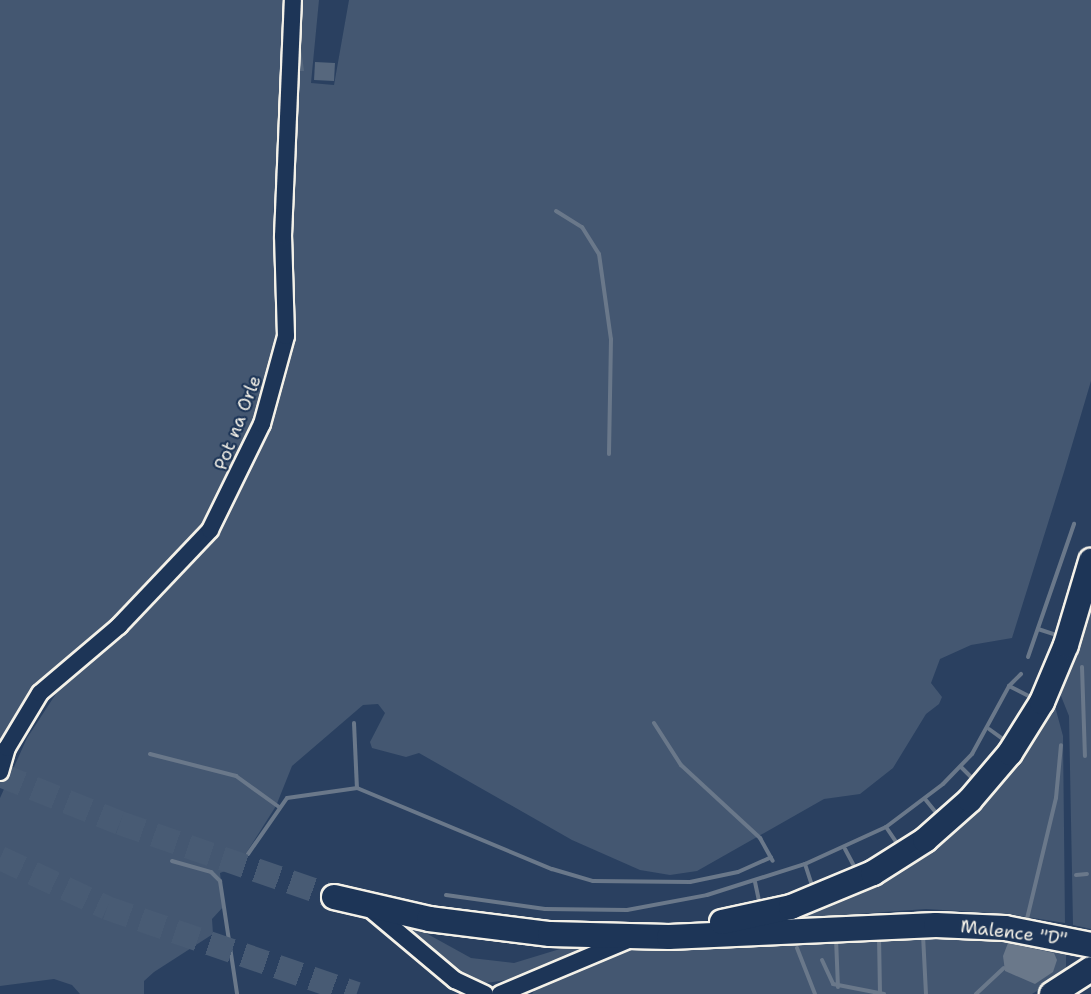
<!DOCTYPE html>
<html>
<head>
<meta charset="utf-8">
<style>
  body { margin:0 }
  #map { position:relative; width:1091px; height:994px; overflow:hidden; background:#2a4060; font-family:"Shantell Sans",sans-serif }
  div>[style] { position:absolute }
  .green>* { inset:0; background:#445771 }
  .water>* { inset:0; background:#6a788a }
  .stream>* { height:4px; margin:-2px; padding:0 2px; transform-origin:2px; border-radius:2px; background:#6a788a }
  .building>* { inset:0; background:#56677d; transform-origin:0 0 }
  .highway-tunnel>* { height:24px; margin-top:-12px; transform-origin:0; background:repeating-linear-gradient(90deg,#485b74 0 24px,transparent 0 36px) }
  .roads { filter:drop-shadow(2px 0 #f4f1e8) drop-shadow(-2px 0 #f4f1e8) drop-shadow(0 2px #f4f1e8) drop-shadow(0 -2px #f4f1e8) }
  .minor>* { height:16px; margin:-8px; padding:0 8px; transform-origin:8px; border-radius:8px; background:#1d3557 }
  .highway>* { height:24px; margin:-12px; padding:0 12px; transform-origin:12px; border-radius:12px; background:#1d3557 }
  span { translate:-50% -50%; white-space:nowrap; text-align:center; line-height:1.15; -webkit-text-stroke:4.5px #1d3557; paint-order:stroke }
  .street-label { font-size:18px; color:#f4f1e8 }
</style>
</head>
<body>
<div id="map">
  <div class="green">
    <div style="clip-path:polygon(0 0,287px 0,273px 218px,282px 303px,271px 386px,213px 512px,119px 613px,120px 617px,69px 661px,0 772px)"></div>
    <div style="clip-path:polygon(299px 0,319px 0,311px 83px,334px 85px,349px 0,1091px 0,1091px 381px,1064px 472px,1012px 638px,971px 645px,940px 659px,931px 683px,942px 697px,939px 704px,926px 714px,893px 768px,860px 794px,824px 799px,697px 871px,670px 875px,640px 870px,572px 840px,419px 753px,406px 757px,372px 748px,370px 742px,385px 713px,378px 704px,363px 705px,292px 766px,276px 806px,238px 866px,220px 873px,224px 906px,212px 919px,213px 934px,154px 972px,144px 981px,144px 994px,80px 994px,72px 985px,54px 979px,0 986px,0 798px,27px 738px,63px 683px,123px 637px,216px 531px,249px 474px,284px 382px,294px 308px,289px 223px)"></div>
    <div style="clip-path:polygon(1091px 596px,1091px 929px,1073px 925px,1069px 716px,1059px 691px)"></div>
    <div style="clip-path:polygon(1053px 699px,1063px 736px,1065px 923px,1009px 914px,926px 909px,803px 918px,884px 877px)"></div>
    <div style="clip-path:polygon(413px 926px,471px 958px,514px 963px,573px 945px,583px 952px,520px 978px,479px 984px,431px 953px,410px 934px)"></div>
    <div style="clip-path:polygon(844px 936px,994px 937px,1066px 948px,1066px 974px,1032px 994px,532px 994px,538px 986px,632px 948px)"></div>
  </div>
  <div class="water">
    <div style="clip-path:polygon(1008px 943px,1054px 953px,1057px 960px,1053px 972px,1035px 984px,1005px 971px,1003px 956px)"></div>
  </div>
  <div class="stream">
    <div style="left:556px;top:211px;width:31px;rotate:32deg"></div>
    <div style="left:582px;top:227px;width:32px;rotate:58deg"></div>
    <div style="left:599px;top:254px;width:86px;rotate:82deg"></div>
    <div style="left:611px;top:339px;width:115px;rotate:91deg"></div>
    <div style="left:1038px;top:629px;width:19px;rotate:18deg"></div>
    <div style="left:1028px;top:657px;width:141px;rotate:-70.9deg"></div>
    <div style="left:1082px;top:667px;width:89px;rotate:88.1deg"></div>
    <div style="left:1009px;top:686px;width:22px;rotate:27deg"></div>
    <div style="left:354px;top:723px;width:65px;rotate:87.4deg"></div>
    <div style="left:654px;top:723px;width:50px;rotate:57.3deg"></div>
    <div style="left:681px;top:765px;width:108px;rotate:42.7deg"></div>
    <div style="left:760px;top:838px;width:26px;rotate:61deg"></div>
    <div style="left:989px;top:729px;width:19px;rotate:36deg"></div>
    <div style="left:150px;top:754px;width:89px;rotate:14.3deg"></div>
    <div style="left:236px;top:776px;width:53px;rotate:35.8deg"></div>
    <div style="left:961px;top:767px;width:17px;rotate:45deg"></div>
    <div style="left:925px;top:799px;width:19px;rotate:51deg"></div>
    <div style="left:886px;top:827px;width:22px;rotate:56deg"></div>
    <div style="left:845px;top:849px;width:24px;rotate:62deg"></div>
    <div style="left:248px;top:854px;width:68px;rotate:-55.1deg"></div>
    <div style="left:287px;top:798px;width:71px;rotate:-8.1deg"></div>
    <div style="left:357px;top:788px;width:211px;rotate:22.6deg"></div>
    <div style="left:552px;top:869px;width:43px;rotate:16.3deg"></div>
    <div style="left:593px;top:881px;width:97px;rotate:0.6deg"></div>
    <div style="left:690px;top:882px;width:49px;rotate:-11.8deg"></div>
    <div style="left:738px;top:872px;width:36px;rotate:-24deg"></div>
    <div style="left:172px;top:861px;width:41px;rotate:15.8deg"></div>
    <div style="left:211px;top:872px;width:13px;rotate:45deg"></div>
    <div style="left:220px;top:881px;width:114px;rotate:81.4deg"></div>
    <div style="left:805px;top:864px;width:26px;rotate:72deg"></div>
    <div style="left:1076px;top:875px;width:11px;rotate:-5deg"></div>
    <div style="left:755px;top:882px;width:24px;rotate:78deg"></div>
    <div style="left:446px;top:895px;width:100px;rotate:8deg"></div>
    <div style="left:545px;top:909px;width:82px;rotate:0.7deg"></div>
    <div style="left:627px;top:910px;width:81px;rotate:-10.6deg"></div>
    <div style="left:707px;top:895px;width:103px;rotate:-17.6deg"></div>
    <div style="left:805px;top:864px;width:89px;rotate:-24.6deg"></div>
    <div style="left:886px;top:827px;width:71px;rotate:-37deg"></div>
    <div style="left:943px;top:784px;width:42px;rotate:-46deg"></div>
    <div style="left:972px;top:754px;width:77px;rotate:-61.4deg"></div>
    <div style="left:1009px;top:686px;width:17px;rotate:-45deg"></div>
    <div style="left:1026px;top:923px;width:129px;rotate:-76.5deg"></div>
    <div style="left:1056px;top:798px;width:53px;rotate:-84.6deg"></div>
    <div style="left:923px;top:935px;width:59px;rotate:87.1deg"></div>
    <div style="left:879px;top:936px;width:58px;rotate:89deg"></div>
    <div style="left:836px;top:938px;width:49px;rotate:87.7deg"></div>
    <div style="left:797px;top:948px;width:49px;rotate:68.6deg"></div>
    <div style="left:822px;top:960px;width:26px;rotate:65deg"></div>
    <div style="left:833px;top:984px;width:52px;rotate:11.1deg"></div>
    <div style="left:976px;top:994px;width:38px;rotate:-43deg"></div>
  </div>
  <div class="building">
    <div style="clip-path:polygon(300px 41px,304px 71px,300px 71px,297px 42px)"></div>
    <div style="left:315px;top:62px;width:20px;height:18px;rotate:3deg"></div>
  </div>
  <div class="highway-tunnel">
    <div style="left:0;top:775px;width:129px;rotate:21.8deg"></div>
    <div style="left:120px;top:823px;width:226px;rotate:19.1deg"></div>
    <div style="left:0;top:858px;width:118px;rotate:25deg"></div>
    <div style="left:107px;top:908px;width:264px;rotate:19deg"></div>
  </div>
  <div class="roads">
    <div class="minor">
      <div style="left:0;top:772px;width:25px;rotate:-74deg"></div>
      <div style="left:7px;top:748px;width:64px;rotate:-59deg"></div>
      <div style="left:40px;top:693px;width:104px;rotate:-40.3deg"></div>
      <div style="left:119px;top:626px;width:132px;rotate:-46.5deg"></div>
      <div style="left:210px;top:530px;width:118px;rotate:-63.9deg"></div>
      <div style="left:262px;top:424px;width:91px;rotate:-74.7deg"></div>
      <div style="left:286px;top:336px;width:100px;rotate:-91.7deg"></div>
      <div style="left:283px;top:236px;width:236px;rotate:-87.6deg"></div>
      <div style="left:368px;top:907px;width:114px;rotate:40deg"></div>
      <div style="left:455px;top:980px;width:33px;rotate:25deg"></div>
      <div style="left:500px;top:994px;width:144px;rotate:-22.8deg"></div>
    </div>
    <div class="highway">
      <div style="left:334px;top:897px;width:98px;rotate:13deg"></div>
      <div style="left:429px;top:919px;width:122px;rotate:7.1deg"></div>
      <div style="left:550px;top:934px;width:119px;rotate:1.4deg"></div>
      <div style="left:669px;top:937px;width:267px;rotate:-2.6deg"></div>
      <div style="left:936px;top:925px;width:69px;rotate:2.5deg"></div>
      <div style="left:1005px;top:928px;width:88px;rotate:11.2deg"></div>
      <div style="left:722px;top:922px;width:71px;rotate:-12.3deg"></div>
      <div style="left:791px;top:907px;width:89px;rotate:-22.5deg"></div>
      <div style="left:873px;top:873px;width:62px;rotate:-32.4deg"></div>
      <div style="left:925px;top:840px;width:60px;rotate:-41.6deg"></div>
      <div style="left:970px;top:800px;width:62px;rotate:-49.6deg"></div>
      <div style="left:1010px;top:753px;width:60px;rotate:-57.9deg"></div>
      <div style="left:1042px;top:702px;width:62px;rotate:-67.2deg"></div>
      <div style="left:1066px;top:645px;width:88px;rotate:-73.4deg"></div>
      <div style="left:1052px;top:994px;width:46px;rotate:-32.7deg"></div>
    </div>
  </div>
  <div class="street-label">
    <span style="left:238px;top:423px;rotate:-69deg">Pot na Orle</span>
    <span style="left:1014px;top:933px;rotate:7deg">Malence "D"</span>
  </div>
</div>
</body>
</html>
